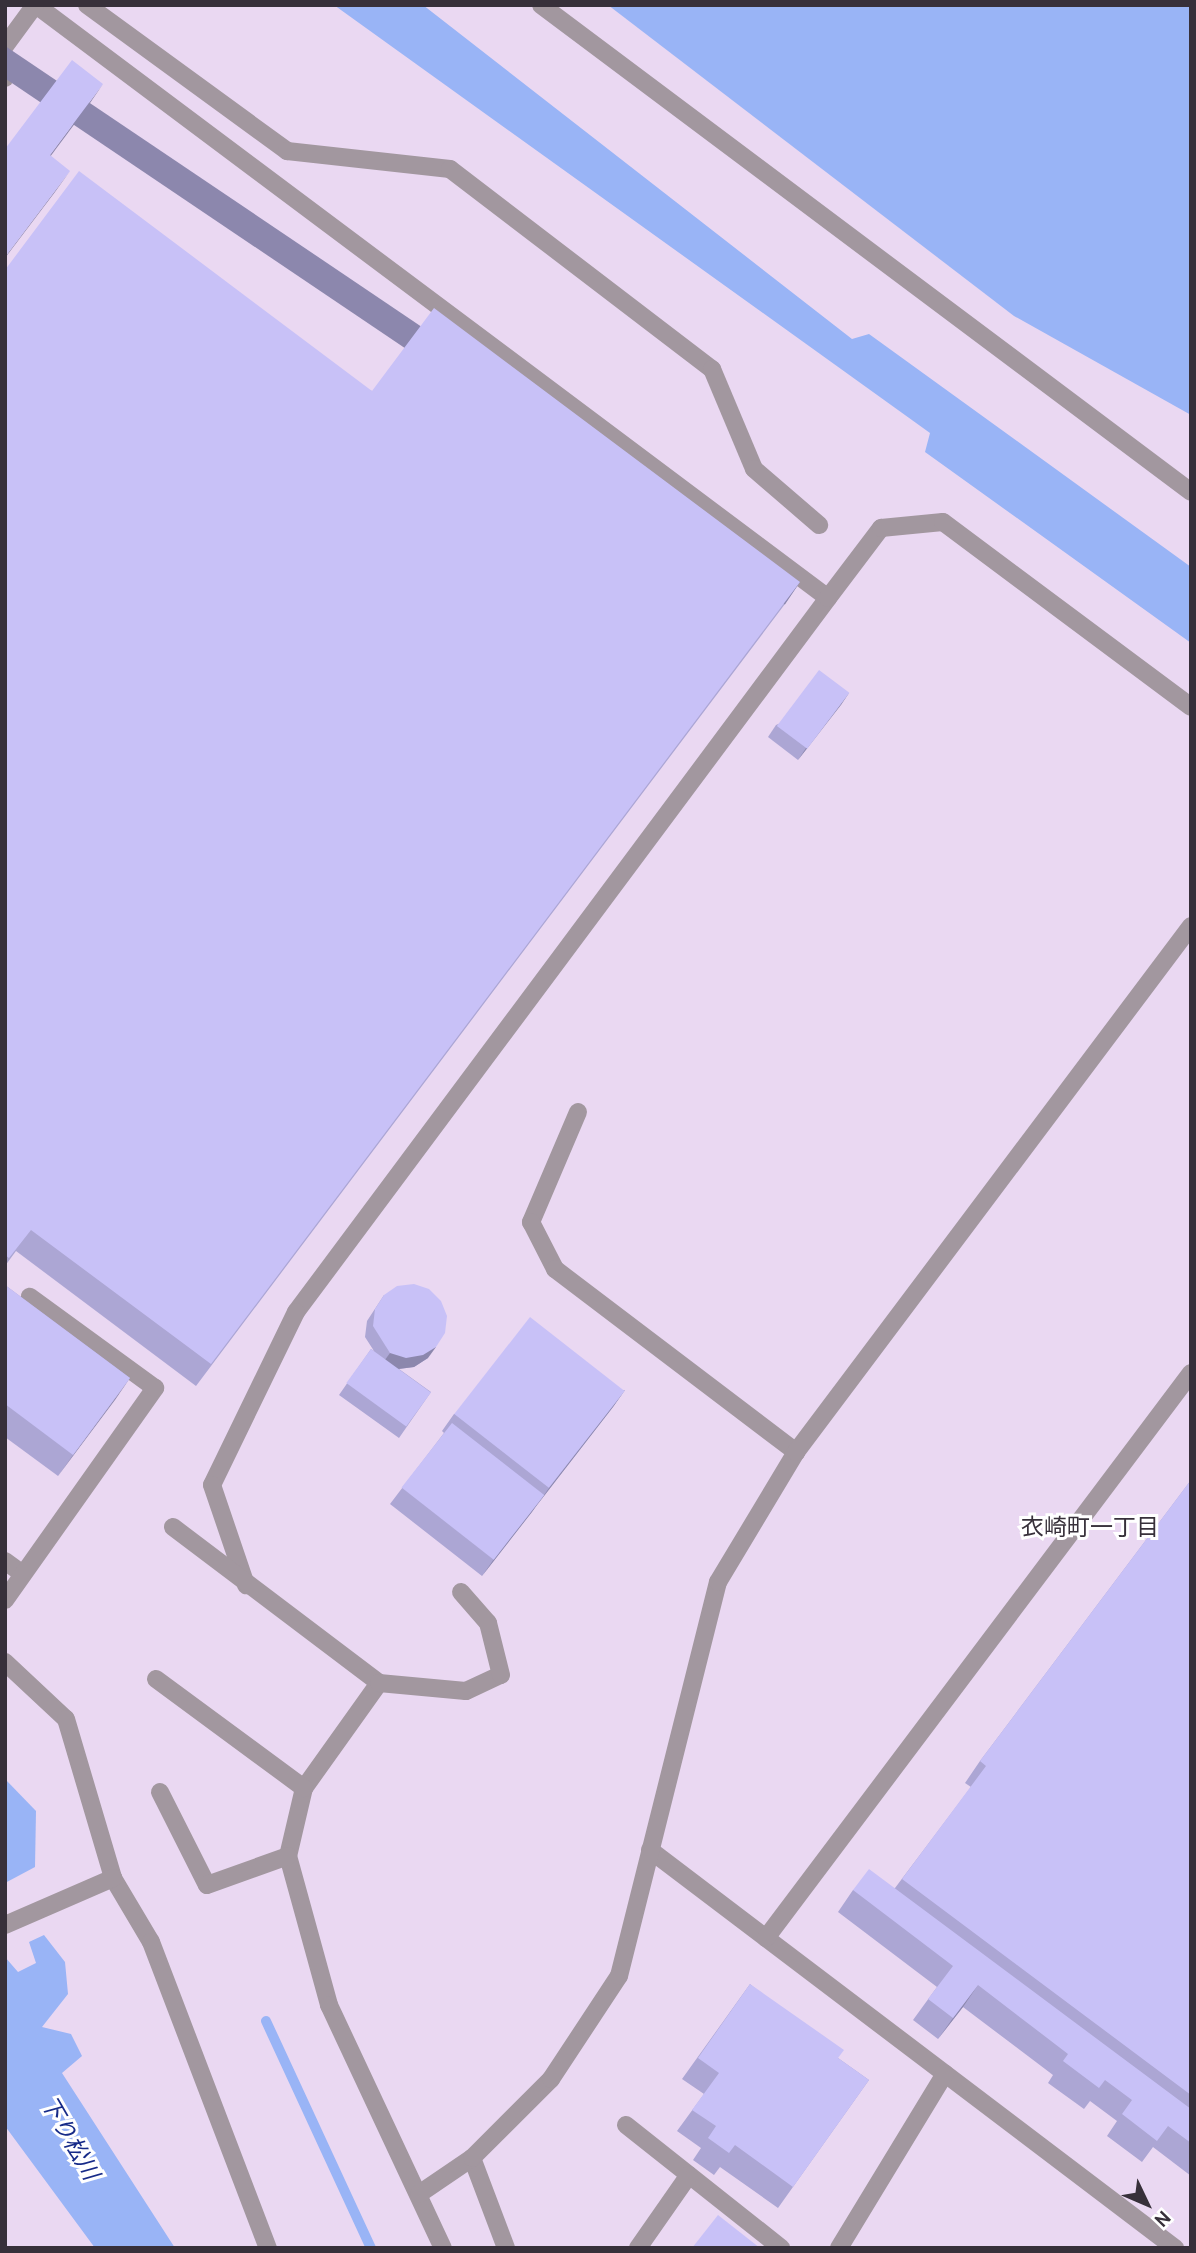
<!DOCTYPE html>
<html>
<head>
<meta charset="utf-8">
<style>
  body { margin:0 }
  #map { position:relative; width:1196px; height:2253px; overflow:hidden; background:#ead8f2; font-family:Cabin,"Noto Sans JP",sans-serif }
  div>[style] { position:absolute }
  .water>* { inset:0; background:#99b4f6 }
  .stream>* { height:10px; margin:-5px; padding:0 5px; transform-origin:5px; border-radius:5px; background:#99b4f6 }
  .minor>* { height:18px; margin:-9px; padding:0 9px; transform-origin:9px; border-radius:9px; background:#a2979f }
  .wall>* { inset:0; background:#aca6d4 }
  .shaded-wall>* { inset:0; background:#8c87ad; transform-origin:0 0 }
  .building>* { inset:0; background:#c8c1f7; transform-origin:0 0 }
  span { translate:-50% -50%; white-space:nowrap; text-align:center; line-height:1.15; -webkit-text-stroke:6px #fff; paint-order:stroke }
  .neighbourhood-label { font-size:23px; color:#37303a }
  .water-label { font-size:23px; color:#172b88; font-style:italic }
  .frame { position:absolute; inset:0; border:7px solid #37303a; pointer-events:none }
  .north { position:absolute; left:1112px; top:2169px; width:70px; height:70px; -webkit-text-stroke:5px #fff; paint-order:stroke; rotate:134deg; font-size:19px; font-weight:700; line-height:28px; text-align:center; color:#37303a }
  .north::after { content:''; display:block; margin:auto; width:24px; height:32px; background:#37303a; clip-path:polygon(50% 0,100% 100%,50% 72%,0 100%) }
</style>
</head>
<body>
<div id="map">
  <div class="water">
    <div style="clip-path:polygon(334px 5px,423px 5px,852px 339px,869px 334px,1191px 567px,1191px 643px,925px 452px,930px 433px)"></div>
    <div style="clip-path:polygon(608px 5px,1191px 5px,1191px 415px,1014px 316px)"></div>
    <div style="clip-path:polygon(5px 1779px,36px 1811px,35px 1867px,5px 1883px)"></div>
    <div style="clip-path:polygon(44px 1935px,65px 1962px,68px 1994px,42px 2027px,71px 2034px,82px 2056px,62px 2073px,175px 2248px,95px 2248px,5px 2126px,5px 1957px,18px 1972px,36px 1963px,29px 1942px)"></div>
  </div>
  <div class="stream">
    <div style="left:266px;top:2021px;width:250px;rotate:65.2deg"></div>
  </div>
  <div class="minor">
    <div style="left:36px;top:5px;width:989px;rotate:36.82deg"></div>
    <div style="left:828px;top:598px;width:890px;rotate:126.69deg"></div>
    <div style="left:296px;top:1312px;width:192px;rotate:115.9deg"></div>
    <div style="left:212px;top:1485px;width:106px;rotate:71.2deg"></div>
    <div style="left:87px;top:5px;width:248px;rotate:36.1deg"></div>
    <div style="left:287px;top:151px;width:164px;rotate:6.3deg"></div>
    <div style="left:450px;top:169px;width:330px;rotate:37.4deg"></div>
    <div style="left:712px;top:369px;width:108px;rotate:67.2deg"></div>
    <div style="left:754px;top:469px;width:86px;rotate:40.7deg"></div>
    <div style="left:541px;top:5px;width:812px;rotate:36.84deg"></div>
    <div style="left:5px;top:46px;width:51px;rotate:-53.8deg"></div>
    <div style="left:5px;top:74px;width:4px;rotate:90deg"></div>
    <div style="left:828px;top:598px;width:88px;rotate:-52.9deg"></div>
    <div style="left:881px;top:528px;width:62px;rotate:-5.5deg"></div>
    <div style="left:943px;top:522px;width:309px;rotate:36.7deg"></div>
    <div style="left:578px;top:1112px;width:120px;rotate:113.1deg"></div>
    <div style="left:531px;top:1222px;width:53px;rotate:62.9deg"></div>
    <div style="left:555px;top:1269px;width:303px;rotate:37.2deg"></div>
    <div style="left:173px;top:1527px;width:258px;rotate:37.1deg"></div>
    <div style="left:379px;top:1683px;width:129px;rotate:125.5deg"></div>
    <div style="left:304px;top:1788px;width:70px;rotate:103.2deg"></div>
    <div style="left:288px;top:1856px;width:155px;rotate:74.6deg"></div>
    <div style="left:329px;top:2005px;width:268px;rotate:64.9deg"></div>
    <div style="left:5px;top:1561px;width:22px;rotate:36deg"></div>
    <div style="left:5px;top:1600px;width:260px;rotate:-54.7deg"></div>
    <div style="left:155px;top:1388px;width:155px;rotate:-143.9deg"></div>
    <div style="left:5px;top:1662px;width:83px;rotate:43.1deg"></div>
    <div style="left:66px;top:1719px;width:166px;rotate:73.5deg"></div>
    <div style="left:113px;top:1878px;width:74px;rotate:59.3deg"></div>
    <div style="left:151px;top:1942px;width:328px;rotate:69.1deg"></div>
    <div style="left:156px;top:1679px;width:184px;rotate:36.4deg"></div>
    <div style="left:379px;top:1683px;width:87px;rotate:5.3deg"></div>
    <div style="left:466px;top:1691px;width:38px;rotate:-25deg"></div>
    <div style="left:501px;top:1675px;width:54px;rotate:-104deg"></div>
    <div style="left:488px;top:1623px;width:41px;rotate:-131.1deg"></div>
    <div style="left:160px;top:1792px;width:104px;rotate:63.2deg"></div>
    <div style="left:207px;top:1885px;width:86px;rotate:-19.7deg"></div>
    <div style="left:650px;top:1850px;width:659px;rotate:37.17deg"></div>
    <div style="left:5px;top:1925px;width:118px;rotate:-23.5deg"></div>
    <div style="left:766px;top:1938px;width:707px;rotate:-53.05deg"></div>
    <div style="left:626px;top:2125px;width:198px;rotate:38.4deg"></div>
    <div style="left:472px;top:2158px;width:96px;rotate:69.3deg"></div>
    <div style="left:419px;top:2194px;width:64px;rotate:-34.2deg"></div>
    <div style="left:472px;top:2158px;width:112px;rotate:-45deg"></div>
    <div style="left:551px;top:2079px;width:123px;rotate:-56.6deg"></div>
    <div style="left:619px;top:1976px;width:406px;rotate:-75.9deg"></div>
    <div style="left:718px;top:1582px;width:152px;rotate:-59deg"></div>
    <div style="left:796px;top:1452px;width:658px;rotate:-53.1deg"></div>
    <div style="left:638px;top:2248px;width:89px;rotate:-55.1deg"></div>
    <div style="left:839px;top:2248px;width:204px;rotate:-58.7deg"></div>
  </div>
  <div class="wall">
    <div style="clip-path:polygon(5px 270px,372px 391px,800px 582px,785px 604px,196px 1386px,16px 1251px,5px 1266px)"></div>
    <div style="clip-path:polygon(849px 693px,798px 760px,768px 737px,776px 725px)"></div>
    <div style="clip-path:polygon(5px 1285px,130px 1378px,58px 1476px,5px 1437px)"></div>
    <div style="clip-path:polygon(384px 1295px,428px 1358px,414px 1367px,399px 1369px,431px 1392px,399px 1438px,339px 1395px,371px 1349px,374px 1351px,365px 1337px,367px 1321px)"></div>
    <div style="clip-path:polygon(625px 1390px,613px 1407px,482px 1576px,390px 1504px,444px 1433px,442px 1431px,454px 1414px)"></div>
    <div style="clip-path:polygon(1191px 1480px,1191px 2176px,1153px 2147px,1142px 2162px,1107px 2136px,1117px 2121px,1090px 2101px,1084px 2109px,1048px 2083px,1053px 2075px,963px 2007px,938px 2039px,913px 2020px,937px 1987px,838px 1912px,853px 1890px,895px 1888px,971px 1787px,965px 1783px,980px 1761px)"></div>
    <div style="clip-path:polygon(750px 1984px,838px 2058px,869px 2080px,778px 2208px,720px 2167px,714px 2175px,693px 2160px,701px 2148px,677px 2131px,704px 2094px,682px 2079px)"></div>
  </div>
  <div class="shaded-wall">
    <div style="clip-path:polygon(103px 84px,88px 106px,35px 177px,50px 155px)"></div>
    <div style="clip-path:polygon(70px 171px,55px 192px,5px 258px,5px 257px)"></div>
    <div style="left:800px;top:582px;width:27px;height:979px;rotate:124deg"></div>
    <div style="clip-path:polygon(849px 693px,841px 705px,798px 760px,806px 748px)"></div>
    <div style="clip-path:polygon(436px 1347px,428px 1358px,414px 1367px,398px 1369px,382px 1364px,390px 1353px)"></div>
    <div style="clip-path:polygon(130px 1378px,115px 1400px,58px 1476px,73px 1455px)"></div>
    <div style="clip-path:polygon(625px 1390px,613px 1407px,537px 1505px,549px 1488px)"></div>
    <div style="clip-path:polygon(544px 1495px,532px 1512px,482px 1576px,494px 1559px)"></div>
    <div style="clip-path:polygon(978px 1985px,963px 2007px,938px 2039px,953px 2018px)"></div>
  </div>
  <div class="building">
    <div style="clip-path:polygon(72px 60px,103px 84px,50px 155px,70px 171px,5px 257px,5px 149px)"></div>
    <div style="clip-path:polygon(79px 171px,372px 391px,434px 308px,800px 582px,211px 1364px,31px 1230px,9px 1258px,5px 1255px,5px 270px)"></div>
    <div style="left:819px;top:670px;width:38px;height:70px;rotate:37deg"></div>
    <div style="clip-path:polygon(414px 1284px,429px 1289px,441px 1301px,447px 1316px,445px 1333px,436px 1347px,423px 1355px,406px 1358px,390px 1353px,373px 1326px,375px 1309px,384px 1295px,397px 1286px)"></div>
    <div style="clip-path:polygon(5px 1285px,130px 1378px,73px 1455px,5px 1404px)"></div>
    <div style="left:530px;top:1317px;width:120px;height:123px;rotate:38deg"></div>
    <div style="left:371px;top:1349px;width:74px;height:42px;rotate:36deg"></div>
    <div style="left:452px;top:1423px;width:117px;height:82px;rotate:38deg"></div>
    <div style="clip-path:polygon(1191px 1480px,1191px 2095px,902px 1879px,986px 1766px,980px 1761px)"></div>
    <div style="clip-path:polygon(869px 1869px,1191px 2109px,1191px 2143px,1168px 2126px,1157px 2141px,1122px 2114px,1132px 2100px,1105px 2080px,1099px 2088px,1063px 2061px,1068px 2054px,978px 1985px,953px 2018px,928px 1999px,953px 1966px,853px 1890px)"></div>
    <div style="clip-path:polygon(750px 1984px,844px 2050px,838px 2058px,869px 2080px,793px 2187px,735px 2145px,729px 2153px,708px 2138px,716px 2126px,692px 2110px,719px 2073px,698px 2058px)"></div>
    <div style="clip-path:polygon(718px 2215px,760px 2248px,692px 2248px)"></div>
  </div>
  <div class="neighbourhood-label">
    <span style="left:1090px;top:1527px">衣崎町一丁目</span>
  </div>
  <div class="water-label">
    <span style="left:70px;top:2138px;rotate:60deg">下り松川</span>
  </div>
  <div class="frame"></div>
  <div class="north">N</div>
</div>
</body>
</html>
